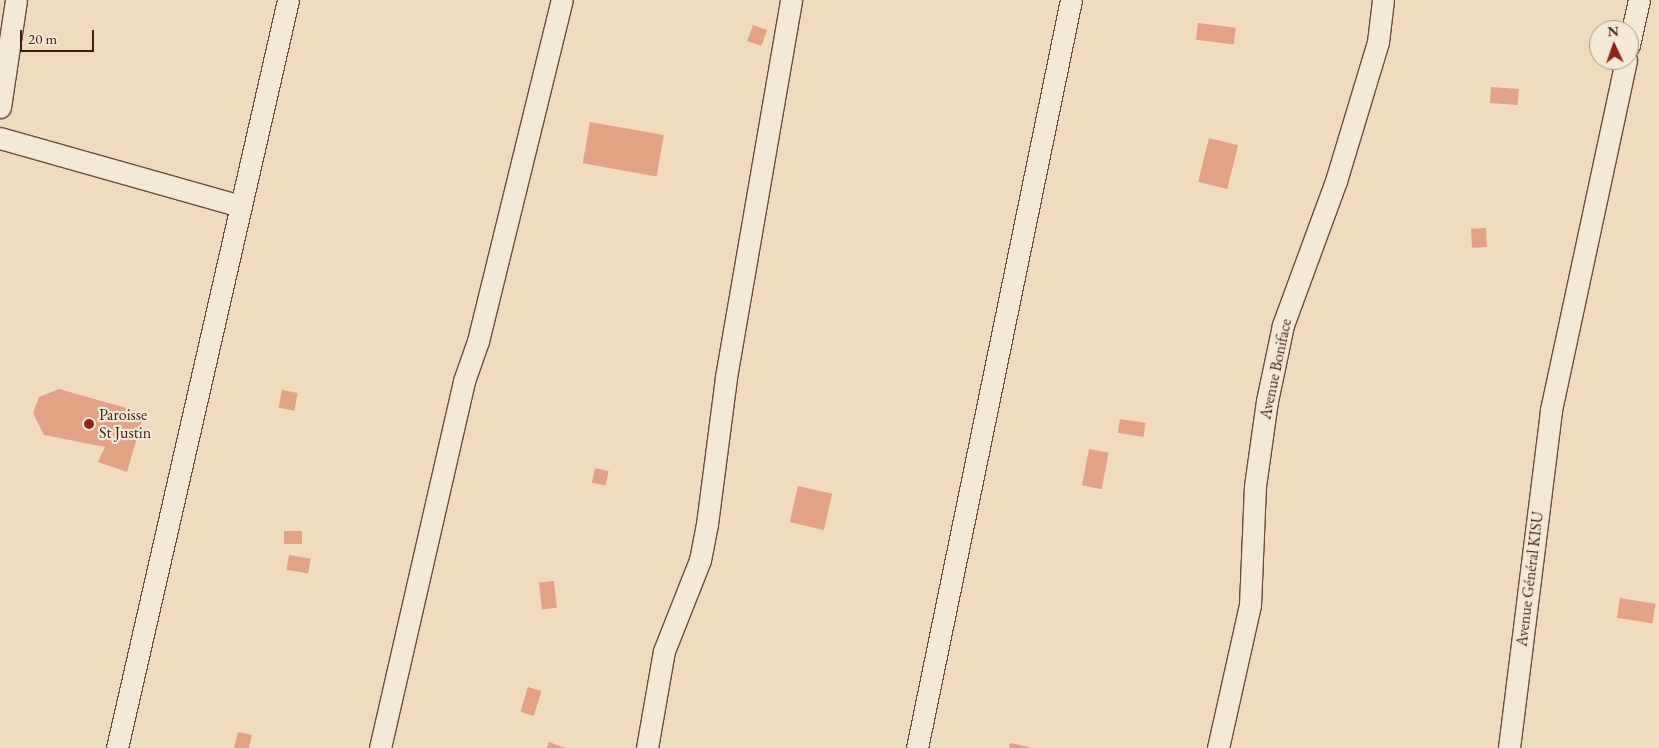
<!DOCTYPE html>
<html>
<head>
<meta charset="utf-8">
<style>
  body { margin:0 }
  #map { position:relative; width:1659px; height:748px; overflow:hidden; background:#f0dbbd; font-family:"EB Garamond",serif }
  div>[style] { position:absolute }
  .building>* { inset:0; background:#e2a285; transform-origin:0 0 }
  .roads { filter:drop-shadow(1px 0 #6a4c3c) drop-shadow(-1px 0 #6a4c3c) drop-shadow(0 1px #6a4c3c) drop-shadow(0 -1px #6a4c3c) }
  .street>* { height:21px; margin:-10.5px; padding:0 10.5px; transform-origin:10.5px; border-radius:10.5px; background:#f5e8d4 }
  .dots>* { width:14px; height:14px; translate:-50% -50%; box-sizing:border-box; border:2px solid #f5e8d4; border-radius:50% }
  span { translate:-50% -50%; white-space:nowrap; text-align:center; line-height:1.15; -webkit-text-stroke:4.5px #f5e8d4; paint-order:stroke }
  .street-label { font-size:16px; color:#3d1d11 }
  .poi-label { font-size:16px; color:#3d1d11 }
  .left { translate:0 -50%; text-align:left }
  .north { position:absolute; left:1589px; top:20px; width:50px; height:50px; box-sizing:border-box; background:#f5e8d4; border:1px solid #ab9786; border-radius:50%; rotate:357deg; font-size:14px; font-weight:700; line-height:20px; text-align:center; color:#3d1d11 }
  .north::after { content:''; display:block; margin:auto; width:18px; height:22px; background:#8f2418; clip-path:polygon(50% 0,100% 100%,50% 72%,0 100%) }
  .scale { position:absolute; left:20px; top:30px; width:74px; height:22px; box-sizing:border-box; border:2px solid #3d1d11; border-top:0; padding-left:6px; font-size:15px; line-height:18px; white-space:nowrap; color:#3d1d11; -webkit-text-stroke:4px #f5e8d4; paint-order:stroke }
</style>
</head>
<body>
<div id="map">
  <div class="building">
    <div style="left:1198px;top:23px;width:38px;height:17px;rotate:7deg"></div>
    <div style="left:753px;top:25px;width:15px;height:17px;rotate:20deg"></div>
    <div style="left:1491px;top:87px;width:28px;height:16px;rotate:4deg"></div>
    <div style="left:590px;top:122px;width:75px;height:42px;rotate:10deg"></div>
    <div style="left:1209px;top:138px;width:30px;height:45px;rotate:14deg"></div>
    <div style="left:1486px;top:228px;width:19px;height:15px;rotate:87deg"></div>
    <div style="clip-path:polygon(59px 389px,144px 413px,127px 472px,98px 462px,105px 447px,44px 435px,33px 413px,39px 397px)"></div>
    <div style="left:282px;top:390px;width:16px;height:18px;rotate:11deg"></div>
    <div style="left:1120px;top:419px;width:26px;height:14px;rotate:9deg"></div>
    <div style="left:1089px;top:449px;width:20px;height:37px;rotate:11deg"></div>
    <div style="left:595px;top:468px;width:14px;height:15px;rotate:12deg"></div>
    <div style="left:798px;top:486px;width:35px;height:37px;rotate:13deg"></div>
    <div style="left:284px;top:531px;width:18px;height:13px"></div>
    <div style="left:289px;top:555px;width:22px;height:15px;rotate:10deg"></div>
    <div style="left:554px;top:581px;width:27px;height:15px;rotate:84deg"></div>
    <div style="left:1620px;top:598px;width:36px;height:20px;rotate:9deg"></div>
    <div style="left:528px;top:687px;width:14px;height:26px;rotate:17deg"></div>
    <div style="clip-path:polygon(238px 732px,252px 735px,249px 748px,234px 748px)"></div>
    <div style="clip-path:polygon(549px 742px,565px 748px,547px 748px)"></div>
    <div style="clip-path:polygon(1010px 743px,1029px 747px,1029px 748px,1009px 748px)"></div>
  </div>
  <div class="roads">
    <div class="street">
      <div style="left:1629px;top:45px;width:46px;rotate:-77.5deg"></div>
      <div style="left:0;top:107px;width:108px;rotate:-81.5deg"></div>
      <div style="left:0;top:138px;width:250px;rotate:15.8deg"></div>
      <div style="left:117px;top:748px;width:767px;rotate:-77.12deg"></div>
      <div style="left:380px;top:748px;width:376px;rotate:-77.1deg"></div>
      <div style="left:464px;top:381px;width:42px;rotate:-70.7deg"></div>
      <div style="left:478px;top:341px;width:351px;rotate:-76.2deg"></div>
      <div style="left:647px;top:748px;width:98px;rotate:-80.1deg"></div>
      <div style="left:664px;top:651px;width:98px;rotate:-68.4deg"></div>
      <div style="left:700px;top:560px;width:37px;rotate:-79deg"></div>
      <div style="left:707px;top:524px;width:148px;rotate:-82.6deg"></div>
      <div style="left:726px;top:377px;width:383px;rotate:-80.2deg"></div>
      <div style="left:917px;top:748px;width:764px;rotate:-78.37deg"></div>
      <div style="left:1218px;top:748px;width:147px;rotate:-77.4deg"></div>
      <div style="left:1250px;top:605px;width:119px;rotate:-87.6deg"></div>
      <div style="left:1255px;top:486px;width:86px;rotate:-82deg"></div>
      <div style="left:1267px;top:401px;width:78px;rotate:-78.1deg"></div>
      <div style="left:1283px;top:325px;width:153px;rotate:-69.8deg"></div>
      <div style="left:1336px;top:181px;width:145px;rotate:-73.2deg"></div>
      <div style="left:1378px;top:42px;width:42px;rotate:-83.2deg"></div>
      <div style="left:1509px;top:748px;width:341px;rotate:-82.9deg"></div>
      <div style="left:1551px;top:410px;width:358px;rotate:-77.9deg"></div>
    </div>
  </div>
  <div class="dots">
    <div style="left:89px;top:424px;background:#8f2418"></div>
  </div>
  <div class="street-label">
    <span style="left:1276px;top:369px;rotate:-78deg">Avenue Boniface</span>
    <span style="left:1530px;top:579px;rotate:-83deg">Avenue Général KISU</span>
  </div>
  <div class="poi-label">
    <span class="left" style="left:99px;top:424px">Paroisse<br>St Justin</span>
  </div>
  <div class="north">N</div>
  <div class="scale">20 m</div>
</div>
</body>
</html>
